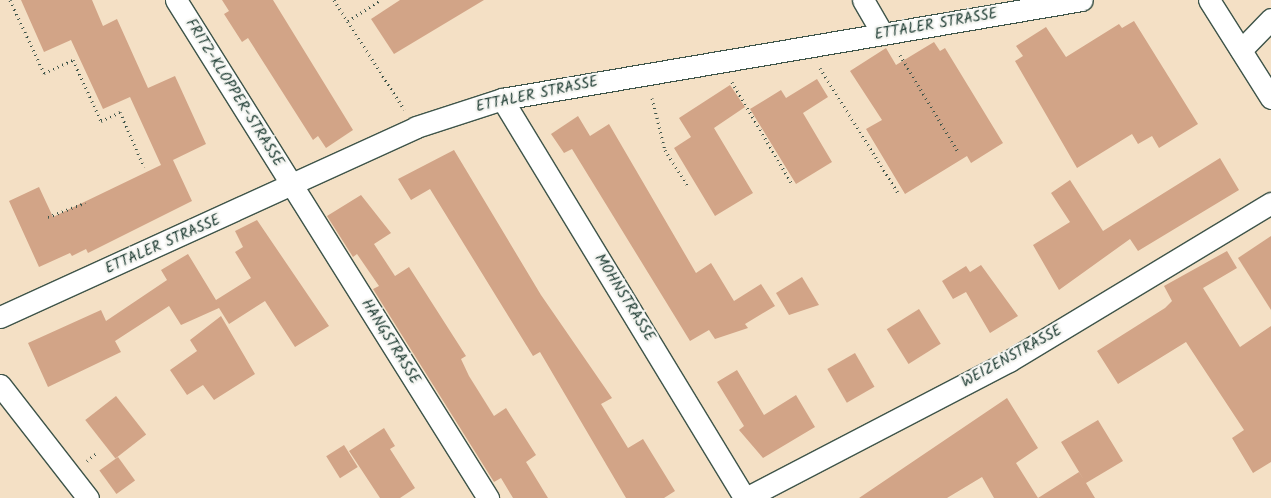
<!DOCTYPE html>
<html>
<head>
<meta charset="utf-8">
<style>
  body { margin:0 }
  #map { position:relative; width:1271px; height:498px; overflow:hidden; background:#f4e0c5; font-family:Kalam,sans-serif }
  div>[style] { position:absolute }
  .building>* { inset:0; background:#d2a487; transform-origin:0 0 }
  .path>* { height:3px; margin-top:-1.5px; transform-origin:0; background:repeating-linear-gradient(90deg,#3f554a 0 1px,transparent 0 5px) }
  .roads { filter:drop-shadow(1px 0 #3f554a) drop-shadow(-1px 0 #3f554a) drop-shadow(0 1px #3f554a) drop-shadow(0 -1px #3f554a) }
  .street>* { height:21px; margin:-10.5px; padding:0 10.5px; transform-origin:10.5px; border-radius:10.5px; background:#fff }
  span { translate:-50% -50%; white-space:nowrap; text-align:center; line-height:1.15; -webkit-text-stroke:4.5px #f6f6f2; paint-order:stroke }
  .street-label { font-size:15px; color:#1f3d34 }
</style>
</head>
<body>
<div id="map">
  <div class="building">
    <div style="clip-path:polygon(21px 0,92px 0,103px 26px,117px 19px,148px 88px,175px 76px,206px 144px,173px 160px,192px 201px,88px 253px,86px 249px,72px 256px,70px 253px,39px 267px,9px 201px,39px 187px,53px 217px,161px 165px,130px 97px,103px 109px,71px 40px,44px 52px)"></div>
    <div style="clip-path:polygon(222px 0,273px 0,353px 130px,326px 148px,318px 136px,313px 140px,248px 38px,242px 42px,224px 14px,229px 11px)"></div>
    <div style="clip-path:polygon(400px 0,484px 0,394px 54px,371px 19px)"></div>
    <div style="clip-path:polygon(1134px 21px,1198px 124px,1159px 148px,1152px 136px,1138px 144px,1132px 134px,1077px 168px,1015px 61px,1023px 56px,1016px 46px,1046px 27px,1066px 57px,1119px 24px,1122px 28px)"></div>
    <div style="clip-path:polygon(934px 42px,940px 51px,945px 48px,1003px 143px,971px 163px,967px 156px,905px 194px,866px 129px,882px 120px,850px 71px,886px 48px,896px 65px)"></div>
    <div style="clip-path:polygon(817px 79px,828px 97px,803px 113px,832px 162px,796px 184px,750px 109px,781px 90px,786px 98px)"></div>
    <div style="clip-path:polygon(730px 85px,745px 107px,714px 128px,753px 193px,715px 216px,674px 148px,691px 137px,679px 118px)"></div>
    <div style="clip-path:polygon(578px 116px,590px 136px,609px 124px,696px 273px,711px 263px,734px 301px,761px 284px,775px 306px,745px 324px,748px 328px,715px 339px,709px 330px,690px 341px,572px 149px,564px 153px,551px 134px)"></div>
    <div style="clip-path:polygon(454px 150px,541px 295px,612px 398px,601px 404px,628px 448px,643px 439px,675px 491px,664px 498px,626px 498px,540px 352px,533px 356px,430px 189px,411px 200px,398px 179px)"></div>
    <div style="clip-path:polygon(1220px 158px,1239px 190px,1138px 251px,1130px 239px,1059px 290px,1033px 245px,1070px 222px,1051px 193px,1070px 180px,1103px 231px)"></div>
    <div style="clip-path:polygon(361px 195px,391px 233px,374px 244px,395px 276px,409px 267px,466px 356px,461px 359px,469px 376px,494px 416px,506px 408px,536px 455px,526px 462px,548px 498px,513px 498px,501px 478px,494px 482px,373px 289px,379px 286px,357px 254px,353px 257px,327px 216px)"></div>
    <div style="clip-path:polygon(257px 220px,329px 326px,295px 347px,265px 301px,229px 324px,219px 308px,181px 325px,169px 306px,115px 341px,121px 352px,48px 387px,28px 343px,101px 310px,106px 321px,167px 280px,161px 270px,188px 254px,216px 300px,251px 278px,235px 252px,243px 247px,235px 231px)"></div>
    <div style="clip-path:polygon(1271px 236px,1271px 310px,1238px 258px)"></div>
    <div style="clip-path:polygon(1227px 251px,1237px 268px,1203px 288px,1240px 347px,1271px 326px,1271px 462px,1253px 473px,1232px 438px,1244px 430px,1186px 342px,1118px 384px,1097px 351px,1165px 308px,1172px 301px,1164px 286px)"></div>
    <div style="clip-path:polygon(981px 265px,1018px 316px,990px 333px,966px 292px,953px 299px,942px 281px,966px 266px,970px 272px)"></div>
    <div style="clip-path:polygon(802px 277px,819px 305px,789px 315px,776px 293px)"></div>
    <div style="left:919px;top:309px;width:41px;height:38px;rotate:58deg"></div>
    <div style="clip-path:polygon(221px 316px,255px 374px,214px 400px,203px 385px,187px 395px,170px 370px,197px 351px,190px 340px)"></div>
    <div style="left:855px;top:353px;width:39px;height:32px;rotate:60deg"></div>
    <div style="clip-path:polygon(737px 370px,764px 415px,796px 395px,815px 427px,763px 458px,739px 430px,744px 426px,717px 382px)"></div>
    <div style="left:116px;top:396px;width:49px;height:39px;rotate:52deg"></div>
    <div style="clip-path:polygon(1007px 398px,1038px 448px,1016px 463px,1038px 498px,1079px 472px,1084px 480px,1061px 442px,1098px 420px,1123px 461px,1086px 483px,1095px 498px,994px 498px,982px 477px,947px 498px,859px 498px)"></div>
    <div style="clip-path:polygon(384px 428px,395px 446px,390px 449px,415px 488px,400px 498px,380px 498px,349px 451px)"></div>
    <div style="left:344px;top:445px;width:26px;height:21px;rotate:58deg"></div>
    <div style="left:118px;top:457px;width:29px;height:23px;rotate:54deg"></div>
  </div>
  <div class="path">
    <div style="left:10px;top:0;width:81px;rotate:65deg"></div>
    <div style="left:44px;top:73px;width:32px;rotate:-24deg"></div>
    <div style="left:73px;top:60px;width:67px;rotate:65.3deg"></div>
    <div style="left:101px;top:121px;width:21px;rotate:-25deg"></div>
    <div style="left:120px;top:112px;width:60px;rotate:66.4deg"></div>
    <div style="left:334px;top:0;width:130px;rotate:57.3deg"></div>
    <div style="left:348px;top:21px;width:38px;rotate:-33deg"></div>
    <div style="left:900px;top:55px;width:111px;rotate:59deg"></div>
    <div style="left:820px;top:68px;width:147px;rotate:58deg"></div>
    <div style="left:732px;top:82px;width:116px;rotate:59.5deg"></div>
    <div style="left:652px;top:98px;width:54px;rotate:76deg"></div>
    <div style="left:665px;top:150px;width:43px;rotate:57.4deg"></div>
    <div style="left:48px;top:217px;width:40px;rotate:-21deg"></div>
    <div style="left:87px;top:461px;width:14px;rotate:-39deg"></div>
  </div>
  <div class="roads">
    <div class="street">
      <div style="left:176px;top:0;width:588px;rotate:57.93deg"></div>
      <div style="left:863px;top:0;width:39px;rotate:60deg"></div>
      <div style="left:1209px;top:0;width:116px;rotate:57.7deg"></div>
      <div style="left:1241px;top:50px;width:43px;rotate:-45.9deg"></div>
      <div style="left:502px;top:99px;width:467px;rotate:58.7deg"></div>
      <div style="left:0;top:317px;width:457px;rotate:-24.5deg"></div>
      <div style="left:416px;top:127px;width:90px;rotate:-18deg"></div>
      <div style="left:502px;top:99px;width:588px;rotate:-9.69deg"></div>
      <div style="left:0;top:385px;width:143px;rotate:52.1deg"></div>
      <div style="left:746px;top:498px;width:297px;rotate:-27.5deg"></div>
      <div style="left:1009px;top:361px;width:306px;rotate:-31.1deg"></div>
    </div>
  </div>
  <div class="street-label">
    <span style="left:936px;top:25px;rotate:-10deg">ETTALER STRASSE</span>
    <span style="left:234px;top:93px;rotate:58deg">FRITZ-KLOPPER-STRASSE</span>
    <span style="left:537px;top:95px;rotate:-12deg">ETTALER STRASSE</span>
    <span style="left:163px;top:245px;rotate:-24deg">ETTALER STRASSE</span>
    <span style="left:624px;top:298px;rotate:58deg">MOHNSTRASSE</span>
    <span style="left:390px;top:342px;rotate:58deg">HANGSTRASSE</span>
    <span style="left:1012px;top:357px;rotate:-29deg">WEIZENSTRASSE</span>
  </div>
</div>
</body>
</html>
